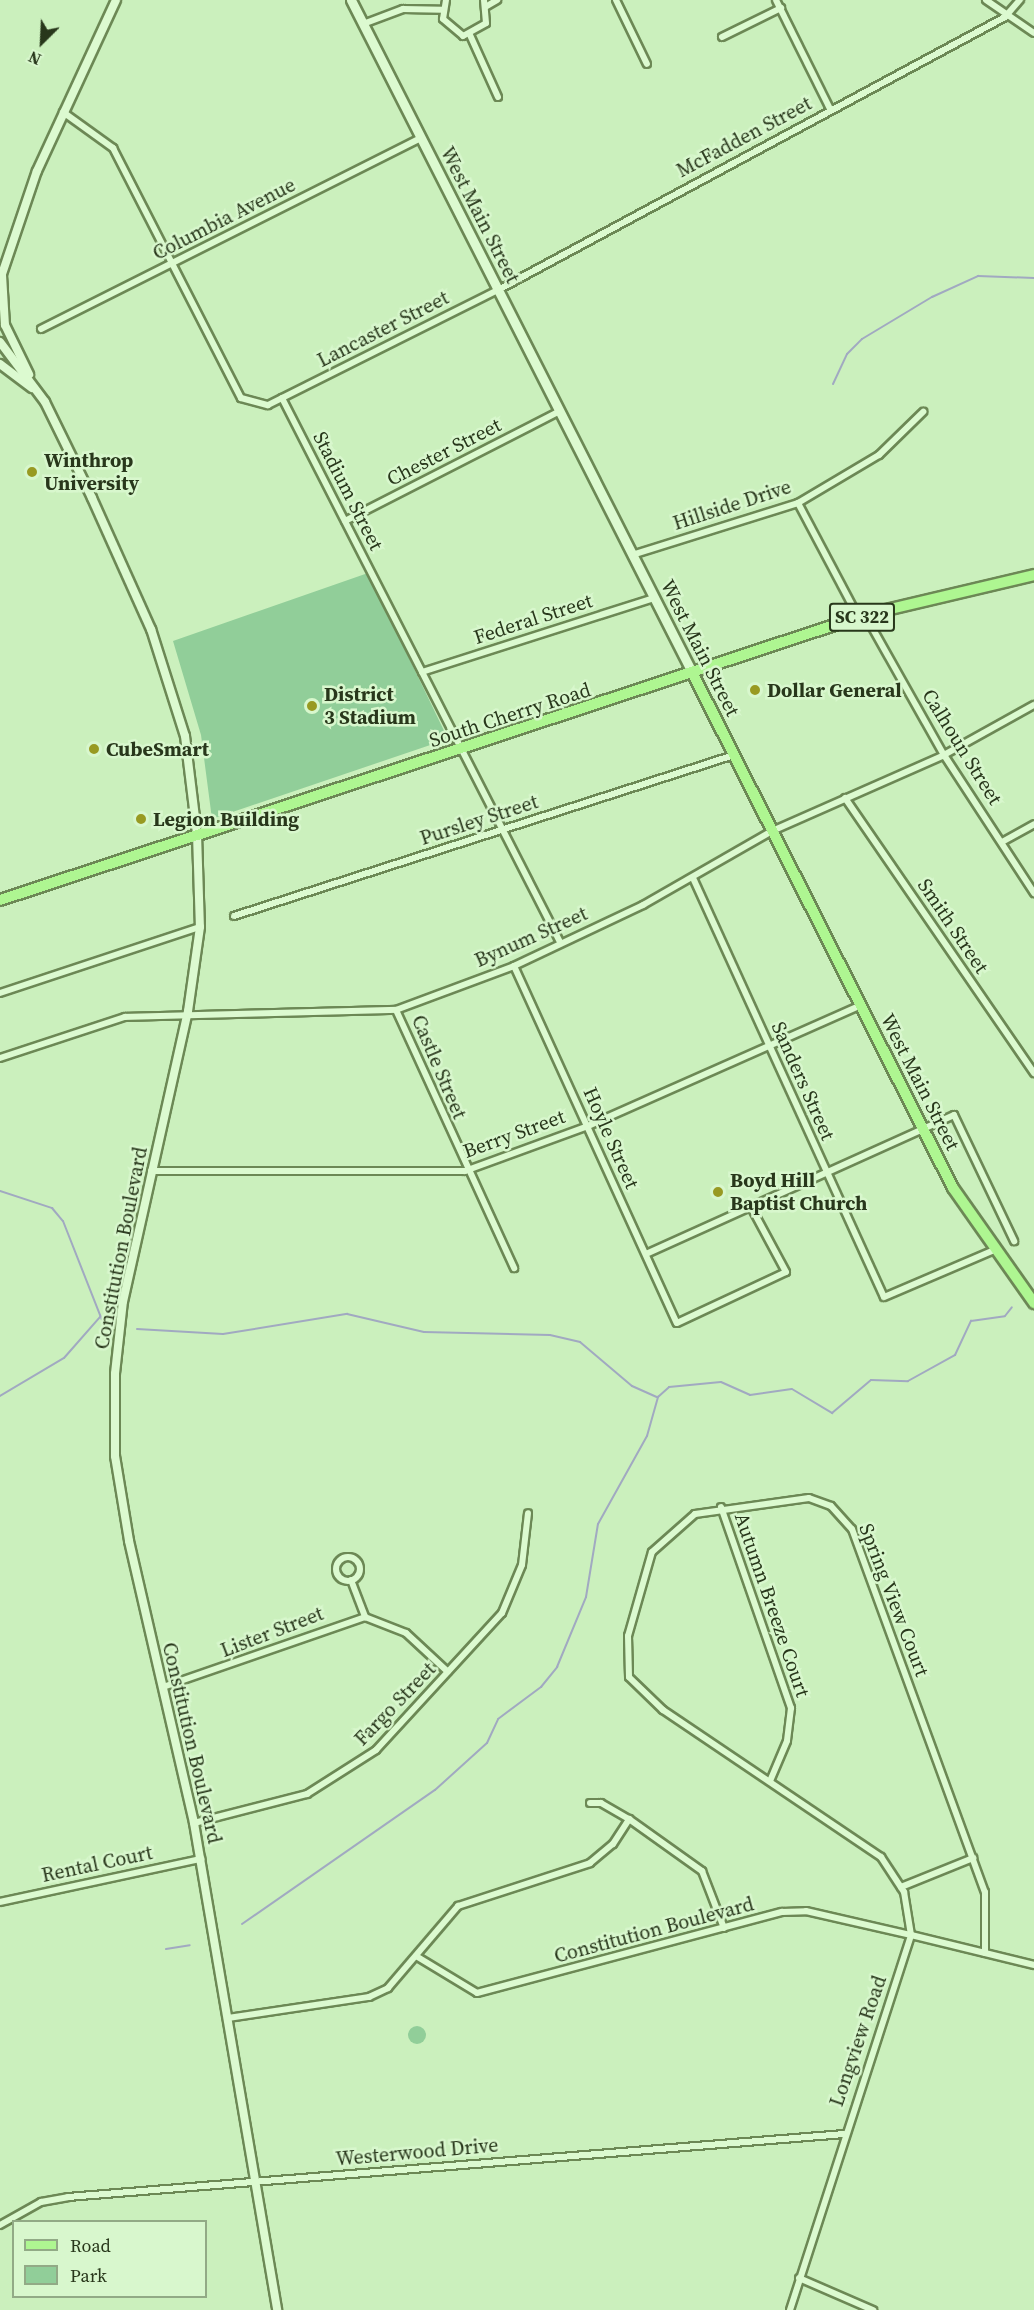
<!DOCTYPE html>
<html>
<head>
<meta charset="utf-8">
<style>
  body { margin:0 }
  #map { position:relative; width:1034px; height:2310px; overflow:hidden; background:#cbf0bd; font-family:"Source Serif 4",serif }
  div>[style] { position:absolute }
  .green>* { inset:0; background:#91ce99 }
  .round { border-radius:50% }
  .stream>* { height:2px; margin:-1px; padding:0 1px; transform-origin:1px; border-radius:1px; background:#a1a9c1 }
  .roads { filter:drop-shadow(2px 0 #6c8855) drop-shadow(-2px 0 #6c8855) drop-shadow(0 2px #6c8855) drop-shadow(0 -2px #6c8855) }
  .minor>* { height:6px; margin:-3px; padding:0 3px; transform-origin:3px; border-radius:3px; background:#dcfad0 }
  .minor>.ring { margin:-3px; padding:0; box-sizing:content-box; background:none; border:6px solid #dcfad0; border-radius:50% }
  .tertiary>* { height:8px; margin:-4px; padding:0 4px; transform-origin:4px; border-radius:4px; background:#dcfad0 }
  .secondary>* { height:9px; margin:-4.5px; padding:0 4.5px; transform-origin:4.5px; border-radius:4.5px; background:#dcfad0 }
  .primary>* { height:10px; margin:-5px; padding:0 5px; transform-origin:5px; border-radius:5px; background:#aef691 }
  .dots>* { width:16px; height:16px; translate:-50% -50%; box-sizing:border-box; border:3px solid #d8f7cd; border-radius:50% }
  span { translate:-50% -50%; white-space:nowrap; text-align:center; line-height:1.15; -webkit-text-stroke:5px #d8f7cd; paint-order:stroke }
  .shield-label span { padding:2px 4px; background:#d8f7cd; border:2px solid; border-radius:4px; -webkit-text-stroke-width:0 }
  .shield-label { font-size:18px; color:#28371b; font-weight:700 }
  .street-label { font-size:20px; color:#28371b }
  .poi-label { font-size:20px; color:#28371b; font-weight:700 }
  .left { translate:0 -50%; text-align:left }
  .legend { position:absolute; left:12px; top:2220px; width:195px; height:78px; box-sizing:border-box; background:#d8f7cd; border:2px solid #92aa86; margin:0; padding:8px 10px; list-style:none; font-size:18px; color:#28371b }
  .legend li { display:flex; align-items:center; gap:12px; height:30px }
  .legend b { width:30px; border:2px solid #92aa86 }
  .north { position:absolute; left:12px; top:12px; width:60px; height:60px; -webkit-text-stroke:4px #d8f7cd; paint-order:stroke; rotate:204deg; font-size:16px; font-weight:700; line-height:24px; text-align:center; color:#28371b }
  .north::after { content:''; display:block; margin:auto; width:21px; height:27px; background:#28371b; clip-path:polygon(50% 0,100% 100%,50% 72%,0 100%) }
</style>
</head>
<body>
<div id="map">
  <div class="green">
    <div style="clip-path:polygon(368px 573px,448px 739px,212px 819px,201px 735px,173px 641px)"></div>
    <div class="round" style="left:408px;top:2026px;width:18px;height:18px"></div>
  </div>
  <div class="stream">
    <div style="left:833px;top:384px;width:33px;rotate:-65deg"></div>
    <div style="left:847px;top:354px;width:21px;rotate:-45deg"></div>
    <div style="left:862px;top:339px;width:82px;rotate:-31deg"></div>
    <div style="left:932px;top:297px;width:51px;rotate:-24.5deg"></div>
    <div style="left:978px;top:276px;width:56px;rotate:2deg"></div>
    <div style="left:0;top:1191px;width:55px;rotate:18.1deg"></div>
    <div style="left:52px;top:1208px;width:17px;rotate:50deg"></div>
    <div style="left:63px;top:1221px;width:106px;rotate:68.5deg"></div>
    <div style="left:137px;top:1329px;width:86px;rotate:3.3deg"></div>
    <div style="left:223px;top:1334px;width:126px;rotate:-9.2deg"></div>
    <div style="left:347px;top:1314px;width:79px;rotate:13.2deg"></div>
    <div style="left:424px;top:1332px;width:126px;rotate:1.4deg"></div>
    <div style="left:550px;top:1335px;width:31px;rotate:13deg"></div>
    <div style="left:580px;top:1342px;width:68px;rotate:40.2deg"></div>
    <div style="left:632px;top:1386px;width:27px;rotate:24deg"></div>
    <div style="left:0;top:1396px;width:74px;rotate:-30.7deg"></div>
    <div style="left:64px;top:1358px;width:55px;rotate:-48.7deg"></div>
    <div style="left:242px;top:1924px;width:235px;rotate:-34.8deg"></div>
    <div style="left:435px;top:1790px;width:70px;rotate:-42.1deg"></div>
    <div style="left:487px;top:1743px;width:26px;rotate:-65deg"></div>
    <div style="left:498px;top:1719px;width:54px;rotate:-36.7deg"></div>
    <div style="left:541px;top:1687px;width:26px;rotate:-51deg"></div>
    <div style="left:557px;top:1667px;width:76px;rotate:-67.5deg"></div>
    <div style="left:586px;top:1597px;width:74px;rotate:-80.7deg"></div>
    <div style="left:598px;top:1524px;width:101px;rotate:-60.9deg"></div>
    <div style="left:647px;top:1436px;width:41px;rotate:-74.2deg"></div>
    <div style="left:658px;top:1397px;width:15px;rotate:-42deg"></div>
    <div style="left:669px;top:1387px;width:52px;rotate:-5.5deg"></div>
    <div style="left:721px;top:1382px;width:32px;rotate:24deg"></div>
    <div style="left:750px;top:1395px;width:42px;rotate:-8.1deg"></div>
    <div style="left:792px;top:1389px;width:47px;rotate:31deg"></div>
    <div style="left:832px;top:1413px;width:51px;rotate:-40.2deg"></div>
    <div style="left:871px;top:1380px;width:37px;rotate:2deg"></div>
    <div style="left:908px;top:1381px;width:54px;rotate:-29deg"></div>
    <div style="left:955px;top:1355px;width:38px;rotate:-65deg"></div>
    <div style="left:971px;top:1321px;width:34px;rotate:-8deg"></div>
    <div style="left:1005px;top:1316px;width:11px;rotate:-52deg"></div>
    <div style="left:166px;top:1949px;width:24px;rotate:-9deg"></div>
  </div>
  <div class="roads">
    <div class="minor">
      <div style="left:446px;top:0;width:19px;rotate:99deg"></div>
      <div style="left:443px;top:19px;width:26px;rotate:40deg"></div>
      <div style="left:463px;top:36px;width:26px;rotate:-29deg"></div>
      <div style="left:486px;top:23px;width:23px;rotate:-95deg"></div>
      <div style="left:616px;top:0;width:71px;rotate:64.2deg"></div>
      <div style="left:776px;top:0;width:122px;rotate:63.6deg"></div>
      <div style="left:986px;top:0;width:58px;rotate:34.5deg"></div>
      <div style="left:487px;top:6px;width:12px;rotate:-31deg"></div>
      <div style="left:363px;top:24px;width:43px;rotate:-20.6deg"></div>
      <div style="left:403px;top:9px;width:39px;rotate:1deg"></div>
      <div style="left:470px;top:35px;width:68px;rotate:65.7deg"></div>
      <div style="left:722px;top:37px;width:66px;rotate:-26.2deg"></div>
      <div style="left:63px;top:112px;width:62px;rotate:35.8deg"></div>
      <div style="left:113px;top:148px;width:281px;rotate:62.9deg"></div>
      <div style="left:241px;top:398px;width:28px;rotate:15deg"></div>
      <div style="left:268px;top:405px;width:257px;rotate:-26.6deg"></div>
      <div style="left:498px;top:290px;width:576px;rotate:-28.3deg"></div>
      <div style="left:1005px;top:17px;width:23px;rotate:-49deg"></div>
      <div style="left:41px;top:329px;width:424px;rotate:-26.7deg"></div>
      <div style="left:282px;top:398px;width:611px;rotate:62.93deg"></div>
      <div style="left:798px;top:503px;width:130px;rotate:62.1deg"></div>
      <div style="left:345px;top:521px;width:239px;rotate:-27.1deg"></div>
      <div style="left:632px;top:555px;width:174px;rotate:-17.4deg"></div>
      <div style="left:798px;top:503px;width:94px;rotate:-30.7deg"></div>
      <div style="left:879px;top:455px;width:62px;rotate:-44.3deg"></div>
      <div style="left:865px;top:615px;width:161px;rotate:60.6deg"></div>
      <div style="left:944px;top:755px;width:165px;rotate:56.9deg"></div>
      <div style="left:422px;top:672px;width:244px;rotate:-17.7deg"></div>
      <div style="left:845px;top:798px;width:334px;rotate:55.5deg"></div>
      <div style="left:1002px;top:842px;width:37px;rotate:-29deg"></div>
      <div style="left:693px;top:878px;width:460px;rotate:65.5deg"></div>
      <div style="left:884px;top:1297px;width:120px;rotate:-23.1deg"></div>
      <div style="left:234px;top:916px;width:525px;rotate:-17.85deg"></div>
      <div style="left:514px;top:966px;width:392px;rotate:65.5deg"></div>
      <div style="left:677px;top:1323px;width:120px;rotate:-25.1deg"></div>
      <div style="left:786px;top:1272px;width:74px;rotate:-118.3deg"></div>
      <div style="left:0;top:993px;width:211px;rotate:-18.3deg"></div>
      <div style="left:396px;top:1010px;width:284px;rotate:65.4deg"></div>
      <div style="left:0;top:1058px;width:132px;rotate:-18.2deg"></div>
      <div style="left:125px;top:1017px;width:271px;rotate:-1.5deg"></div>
      <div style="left:396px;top:1010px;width:126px;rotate:-20.4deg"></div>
      <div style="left:514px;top:966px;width:143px;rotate:-25.3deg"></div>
      <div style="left:643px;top:905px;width:149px;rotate:-29.8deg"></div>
      <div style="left:772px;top:831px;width:188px;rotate:-23.8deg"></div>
      <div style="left:944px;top:755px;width:103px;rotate:-29.1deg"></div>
      <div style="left:151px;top:1171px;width:314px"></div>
      <div style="left:465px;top:1171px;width:131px;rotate:-20.1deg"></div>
      <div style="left:588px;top:1126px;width:299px;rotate:-23.9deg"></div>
      <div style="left:646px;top:1254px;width:338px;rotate:-24.3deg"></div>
      <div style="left:954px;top:1115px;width:140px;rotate:64.5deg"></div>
      <div style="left:721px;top:1507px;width:213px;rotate:70.8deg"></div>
      <div style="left:791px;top:1708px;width:33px;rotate:97deg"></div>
      <div style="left:787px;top:1741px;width:43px;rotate:113deg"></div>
      <div class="ring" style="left:336px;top:1557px;width:18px;height:18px"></div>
      <div style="left:351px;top:1580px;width:40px;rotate:69deg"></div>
      <div style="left:163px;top:1687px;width:214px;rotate:-19.1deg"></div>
      <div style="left:365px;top:1617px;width:44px;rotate:21.3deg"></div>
      <div style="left:406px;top:1633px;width:57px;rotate:42.9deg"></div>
      <div style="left:590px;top:1803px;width:11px"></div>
      <div style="left:601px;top:1803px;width:32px;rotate:30deg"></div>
      <div style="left:629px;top:1819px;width:90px;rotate:35.5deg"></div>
      <div style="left:702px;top:1871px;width:61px;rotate:68.9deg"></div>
      <div style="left:194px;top:1823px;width:117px;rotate:-14.4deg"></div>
      <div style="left:307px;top:1794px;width:82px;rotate:-32.5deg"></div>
      <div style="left:376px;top:1750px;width:186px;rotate:-47.4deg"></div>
      <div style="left:502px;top:1613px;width:52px;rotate:-67.4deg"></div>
      <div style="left:522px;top:1565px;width:52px;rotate:-83.4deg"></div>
      <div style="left:901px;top:1887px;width:78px;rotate:-21.9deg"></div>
      <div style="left:0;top:1902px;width:206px;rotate:-12.1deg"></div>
      <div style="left:416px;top:1956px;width:71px;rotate:31.2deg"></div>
      <div style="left:477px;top:1993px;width:316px;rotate:-14.9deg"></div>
      <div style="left:782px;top:1912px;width:24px;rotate:-2deg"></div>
      <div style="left:806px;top:1911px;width:108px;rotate:12.9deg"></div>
      <div style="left:911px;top:1935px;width:44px;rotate:-99.2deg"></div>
      <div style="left:904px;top:1892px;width:42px;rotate:-123.3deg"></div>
      <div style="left:881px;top:1857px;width:263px;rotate:-146deg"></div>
      <div style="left:663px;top:1710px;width:47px;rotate:-135.9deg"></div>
      <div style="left:629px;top:1677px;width:41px;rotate:-91.4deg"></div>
      <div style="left:628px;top:1636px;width:87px;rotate:-74.1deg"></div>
      <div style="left:652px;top:1552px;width:57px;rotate:-41.5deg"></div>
      <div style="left:695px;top:1514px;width:115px;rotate:-8deg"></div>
      <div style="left:809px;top:1498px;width:23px;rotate:20deg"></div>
      <div style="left:831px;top:1506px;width:31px;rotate:48deg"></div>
      <div style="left:852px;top:1529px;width:387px;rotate:69.9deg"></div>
      <div style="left:985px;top:1892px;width:61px;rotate:90deg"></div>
      <div style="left:228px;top:2018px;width:143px;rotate:-8.5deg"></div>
      <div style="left:369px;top:1997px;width:21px;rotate:-25deg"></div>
      <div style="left:388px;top:1988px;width:108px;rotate:-49.5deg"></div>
      <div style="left:458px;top:1906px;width:139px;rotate:-18deg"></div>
      <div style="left:590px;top:1863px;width:30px;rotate:-40deg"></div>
      <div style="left:613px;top:1844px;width:30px;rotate:-57deg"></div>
      <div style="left:0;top:2225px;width:47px;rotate:-29.3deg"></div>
      <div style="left:41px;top:2202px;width:27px;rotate:-10deg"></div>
      <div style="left:68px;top:2197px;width:779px;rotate:-4.64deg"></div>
      <div style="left:799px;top:2278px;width:81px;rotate:23.4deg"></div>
      <div style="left:790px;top:2310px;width:394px;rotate:-72.1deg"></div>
      <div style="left:911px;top:1935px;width:127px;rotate:13.7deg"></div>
    </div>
    <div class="tertiary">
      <div style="left:2px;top:275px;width:50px;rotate:86.6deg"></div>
      <div style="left:5px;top:325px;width:55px;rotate:63.9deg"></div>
      <div style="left:0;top:280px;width:115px;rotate:-71.3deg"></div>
      <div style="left:37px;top:171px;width:188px;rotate:-65.2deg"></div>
      <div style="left:0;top:342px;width:75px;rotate:53.1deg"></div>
      <div style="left:45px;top:402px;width:107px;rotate:63.9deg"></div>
      <div style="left:92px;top:498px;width:144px;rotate:65.8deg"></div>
      <div style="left:151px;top:629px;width:112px;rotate:72.4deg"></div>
      <div style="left:185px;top:736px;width:99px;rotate:83deg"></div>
      <div style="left:197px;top:834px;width:93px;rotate:88.2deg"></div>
      <div style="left:200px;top:927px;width:85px;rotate:98.1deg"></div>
      <div style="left:188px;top:1011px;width:297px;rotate:102.6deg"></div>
      <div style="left:123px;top:1301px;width:73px;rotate:96.3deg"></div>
      <div style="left:115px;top:1374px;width:82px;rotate:90deg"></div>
      <div style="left:115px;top:1456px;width:86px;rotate:80.6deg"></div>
      <div style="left:129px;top:1541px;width:289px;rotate:77deg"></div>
      <div style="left:194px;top:1823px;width:494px;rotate:80.3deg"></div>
      <div style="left:0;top:364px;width:40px;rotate:37deg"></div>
    </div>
    <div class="secondary">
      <div style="left:351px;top:0;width:756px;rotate:63.1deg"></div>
    </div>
    <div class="primary">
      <div style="left:693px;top:674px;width:576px;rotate:63.17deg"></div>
      <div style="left:953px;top:1188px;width:141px;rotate:54.8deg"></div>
      <div style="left:0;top:900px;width:911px;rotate:-18.24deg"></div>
      <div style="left:865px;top:615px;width:174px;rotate:-13.3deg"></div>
    </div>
  </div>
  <div class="dots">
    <div style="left:32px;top:472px;background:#989a22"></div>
    <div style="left:755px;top:690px;background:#989a22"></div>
    <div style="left:312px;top:706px;background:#989a22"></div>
    <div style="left:94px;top:749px;background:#989a22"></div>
    <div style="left:141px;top:819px;background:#989a22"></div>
    <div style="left:718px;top:1192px;background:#989a22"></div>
  </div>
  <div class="shield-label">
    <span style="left:862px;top:617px">SC 322</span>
  </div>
  <div class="street-label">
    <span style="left:744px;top:137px;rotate:-28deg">McFadden Street</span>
    <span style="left:480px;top:215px;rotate:63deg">West Main Street</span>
    <span style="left:224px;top:219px;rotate:-27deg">Columbia Avenue</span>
    <span style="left:383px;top:329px;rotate:-27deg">Lancaster Street</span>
    <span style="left:444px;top:452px;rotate:-27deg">Chester Street</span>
    <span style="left:348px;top:491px;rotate:63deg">Stadium Street</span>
    <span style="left:732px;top:505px;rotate:-18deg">Hillside Drive</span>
    <span style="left:533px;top:619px;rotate:-18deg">Federal Street</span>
    <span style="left:700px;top:648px;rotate:63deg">West Main Street</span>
    <span style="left:510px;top:715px;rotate:-18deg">South Cherry Road</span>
    <span style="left:962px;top:747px;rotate:58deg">Calhoun Street</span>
    <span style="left:479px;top:820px;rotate:-18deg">Pursley Street</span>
    <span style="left:953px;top:926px;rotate:56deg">Smith Street</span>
    <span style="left:531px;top:937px;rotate:-24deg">Bynum Street</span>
    <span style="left:439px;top:1067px;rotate:67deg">Castle Street</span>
    <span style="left:803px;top:1081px;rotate:66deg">Sanders Street</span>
    <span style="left:920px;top:1082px;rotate:63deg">West Main Street</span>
    <span style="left:514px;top:1134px;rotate:-20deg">Berry Street</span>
    <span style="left:611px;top:1138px;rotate:66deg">Hoyle Street</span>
    <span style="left:121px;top:1248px;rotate:-79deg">Constitution Boulevard</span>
    <span style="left:894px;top:1600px;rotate:69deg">Spring View Court</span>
    <span style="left:772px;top:1605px;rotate:71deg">Autumn Breeze Court</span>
    <span style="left:272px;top:1632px;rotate:-21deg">Lister Street</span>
    <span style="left:395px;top:1704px;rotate:-46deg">Fargo Street</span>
    <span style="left:192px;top:1743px;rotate:77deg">Constitution Boulevard</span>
    <span style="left:97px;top:1864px;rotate:-12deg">Rental Court</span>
    <span style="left:654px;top:1930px;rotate:-15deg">Constitution Boulevard</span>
    <span style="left:858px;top:2041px;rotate:-71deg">Longview Road</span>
    <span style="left:417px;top:2152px;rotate:-5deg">Westerwood Drive</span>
  </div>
  <div class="poi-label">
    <span class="left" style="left:44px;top:472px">Winthrop<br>University</span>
    <span class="left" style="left:767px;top:690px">Dollar General</span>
    <span class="left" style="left:324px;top:706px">District<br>3 Stadium</span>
    <span class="left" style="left:106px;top:749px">CubeSmart</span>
    <span class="left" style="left:153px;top:819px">Legion Building</span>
    <span class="left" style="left:730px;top:1192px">Boyd Hill<br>Baptist Church</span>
  </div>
  <ul class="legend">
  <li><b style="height:8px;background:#aef691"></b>Road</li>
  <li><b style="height:16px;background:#91ce99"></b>Park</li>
  </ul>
  <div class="north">N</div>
</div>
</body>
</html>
